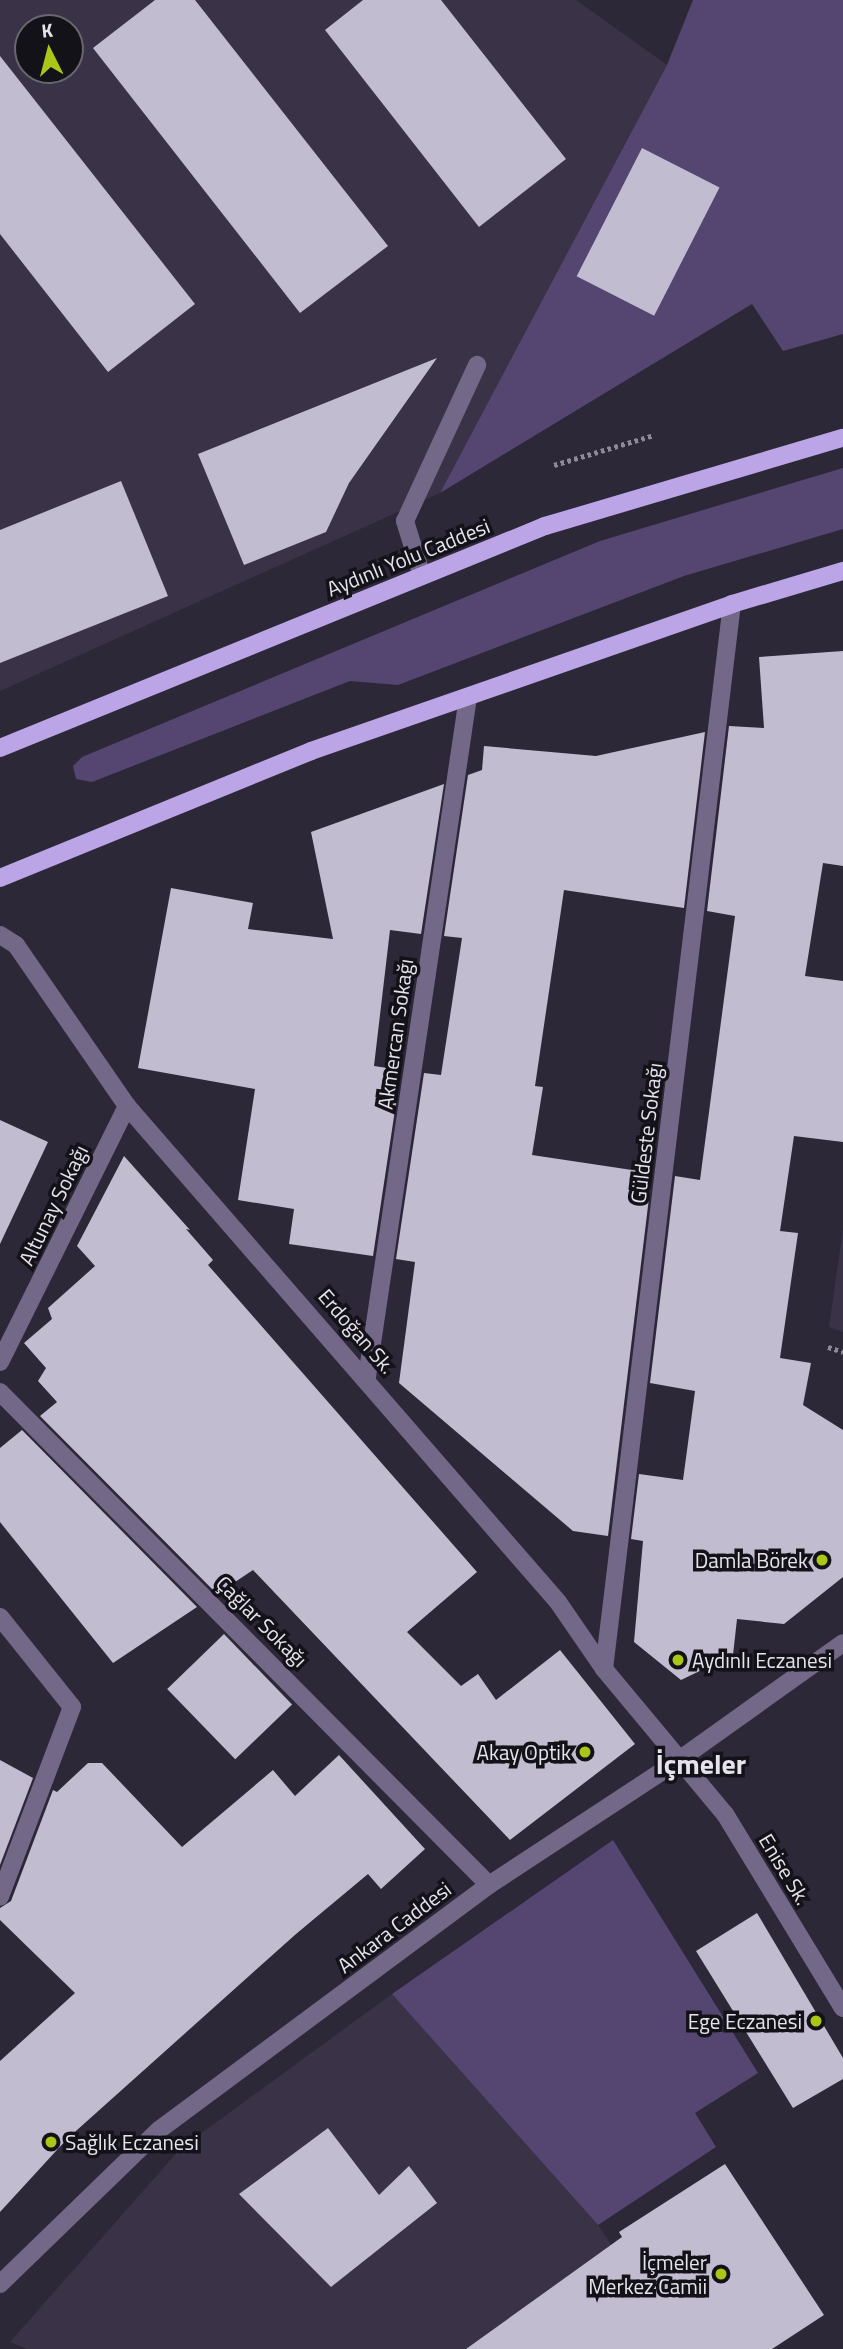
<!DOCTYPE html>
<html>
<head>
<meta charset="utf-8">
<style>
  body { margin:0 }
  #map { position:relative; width:843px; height:2349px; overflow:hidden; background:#2d2838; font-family:"Titillium Web",sans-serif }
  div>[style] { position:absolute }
  .built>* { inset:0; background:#3a3347 }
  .green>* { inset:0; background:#554571 }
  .building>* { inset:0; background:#c2bcd0; transform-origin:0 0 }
  .path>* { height:4.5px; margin-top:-2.25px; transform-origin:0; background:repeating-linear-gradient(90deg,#8d8996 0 3.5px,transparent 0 7px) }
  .minor>* { height:18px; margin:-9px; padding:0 9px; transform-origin:9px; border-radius:9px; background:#736888 }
  .major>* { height:18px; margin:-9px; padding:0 9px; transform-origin:9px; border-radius:9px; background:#bba5e6 }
  .dots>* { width:19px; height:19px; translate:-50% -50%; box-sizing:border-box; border:4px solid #141219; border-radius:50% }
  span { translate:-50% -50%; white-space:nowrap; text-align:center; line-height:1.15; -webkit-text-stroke:7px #141219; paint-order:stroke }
  .street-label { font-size:21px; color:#e6e3ed }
  .poi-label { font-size:21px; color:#e6e3ed }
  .right { translate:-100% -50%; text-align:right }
  .left { translate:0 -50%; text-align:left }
  .district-label { font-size:28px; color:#e6e3ed; font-weight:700 }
  .north { position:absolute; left:14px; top:14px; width:70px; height:70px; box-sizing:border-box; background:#141219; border:2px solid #68666e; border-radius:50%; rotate:354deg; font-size:19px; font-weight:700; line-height:28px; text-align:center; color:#e6e3ed }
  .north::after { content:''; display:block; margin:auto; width:24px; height:32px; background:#aac718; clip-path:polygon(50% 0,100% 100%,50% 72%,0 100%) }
</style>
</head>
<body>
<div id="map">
  <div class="built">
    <div style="clip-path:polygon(evenodd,0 0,576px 0,667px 65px,440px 493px,0 691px,0 0,28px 28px,70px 28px,70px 70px,28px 70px,28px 28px)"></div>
    <div style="clip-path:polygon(843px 1229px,843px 1332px,829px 1327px)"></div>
    <div style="clip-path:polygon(392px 1994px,598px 2225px,681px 2349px,27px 2349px,10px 2342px,181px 2148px)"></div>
  </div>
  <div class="green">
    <div style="clip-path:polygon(693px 0,843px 0,843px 334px,783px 351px,752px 304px,440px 493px,667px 65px)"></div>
    <div style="clip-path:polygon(843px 468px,843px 529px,684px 576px,398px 685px,350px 681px,92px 782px,76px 779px,73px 766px,82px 757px,600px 541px)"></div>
    <div style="clip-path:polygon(613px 1840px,758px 2073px,695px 2113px,716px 2147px,598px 2225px,392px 1994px)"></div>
  </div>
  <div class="building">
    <div style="clip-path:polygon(155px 0,195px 0,388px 246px,300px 313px,93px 48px)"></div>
    <div style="clip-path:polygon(363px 0,441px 0,566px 159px,479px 227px,325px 30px)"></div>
    <div style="clip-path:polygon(0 56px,195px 304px,108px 372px,0 234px)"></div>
    <div style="left:642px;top:148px;width:87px;height:144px;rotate:27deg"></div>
    <div style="clip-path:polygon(437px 358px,349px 483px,326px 532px,244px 565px,198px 454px)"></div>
    <div style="clip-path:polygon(121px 481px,168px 596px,0 663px,0 530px)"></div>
    <div style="clip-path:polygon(843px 651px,843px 866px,823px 863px,805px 976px,843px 981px,843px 1142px,794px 1136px,780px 1231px,798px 1233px,780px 1358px,811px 1363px,803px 1405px,843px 1430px,843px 1577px,784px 1624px,737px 1619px,733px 1655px,681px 1680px,634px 1642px,643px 1541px,631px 1539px,639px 1474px,683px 1480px,695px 1391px,650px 1383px,675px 1176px,700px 1180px,735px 916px,707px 911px,729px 726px,764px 728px,759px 657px)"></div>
    <div style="clip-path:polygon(705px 732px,684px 908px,564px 890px,535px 1086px,543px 1087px,532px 1155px,652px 1173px,608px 1536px,573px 1531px,399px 1383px,415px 1262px,396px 1259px,424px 1073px,441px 1075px,462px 938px,444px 936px,468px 775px,482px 770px,484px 746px,596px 756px)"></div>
    <div style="clip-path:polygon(444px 784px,421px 934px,390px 930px,374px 1066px,401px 1070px,373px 1256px,289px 1244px,294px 1209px,238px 1200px,255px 1089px,138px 1068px,171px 888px,253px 903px,248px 929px,333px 939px,311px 832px)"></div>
    <div style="clip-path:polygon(0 1120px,48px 1142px,0 1244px)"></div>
    <div style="clip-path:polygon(124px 1156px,190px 1230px,186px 1229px,213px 1260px,208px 1265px,477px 1572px,407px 1632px,461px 1686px,478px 1674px,496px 1700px,560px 1650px,635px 1744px,510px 1840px,253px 1570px,217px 1594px,40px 1416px,57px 1402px,38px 1381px,46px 1368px,24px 1343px,52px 1319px,48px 1308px,95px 1266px,77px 1246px)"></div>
    <div style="clip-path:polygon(22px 1430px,197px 1607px,113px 1663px,0 1522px,0 1448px)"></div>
    <div style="left:224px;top:1634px;width:98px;height:79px;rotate:46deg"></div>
    <div style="clip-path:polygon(339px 1755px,425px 1849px,381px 1889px,368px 1874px,296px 1934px,67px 2139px,0 2212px,0 2061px,75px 1993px,0 1920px,0 1908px,11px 1901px,53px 1790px,57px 1792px,88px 1763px,102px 1763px,182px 1847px,273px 1770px,295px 1796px)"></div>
    <div style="clip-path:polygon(0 1760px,33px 1778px,0 1865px)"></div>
    <div style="clip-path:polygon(757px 1913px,843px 2058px,843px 2079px,793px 2108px,696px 1951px)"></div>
    <div style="clip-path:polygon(328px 2128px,379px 2195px,409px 2166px,437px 2203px,331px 2287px,239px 2194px)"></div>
    <div style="clip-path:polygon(725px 2164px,824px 2315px,772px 2349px,466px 2349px,622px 2237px,619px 2232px)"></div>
  </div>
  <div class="path">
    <div style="left:554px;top:465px;width:104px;rotate:-16.7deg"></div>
    <div style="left:828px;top:1347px;width:16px;rotate:18deg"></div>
  </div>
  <div class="minor">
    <div style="left:422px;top:576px;width:58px;rotate:-107.2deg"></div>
    <div style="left:405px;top:521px;width:172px;rotate:-65.2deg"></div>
    <div style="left:0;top:935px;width:19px;rotate:32deg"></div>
    <div style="left:16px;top:945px;width:196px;rotate:55.4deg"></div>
    <div style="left:127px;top:1106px;width:657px;rotate:49.01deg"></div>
    <div style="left:558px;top:1602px;width:81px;rotate:55.5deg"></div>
    <div style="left:604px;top:1669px;width:189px;rotate:50.2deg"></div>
    <div style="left:725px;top:1814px;width:227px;rotate:58.7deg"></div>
    <div style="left:0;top:1362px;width:286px;rotate:-63.6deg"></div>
    <div style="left:367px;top:1377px;width:687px;rotate:-81.55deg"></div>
    <div style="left:0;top:1392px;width:694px;rotate:45.23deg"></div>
    <div style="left:0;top:1617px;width:115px;rotate:51.3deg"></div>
    <div style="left:72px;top:1707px;width:203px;rotate:110.8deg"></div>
    <div style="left:604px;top:1669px;width:1073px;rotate:-83.15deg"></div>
    <div style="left:0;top:2284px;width:221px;rotate:-44.1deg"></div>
    <div style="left:159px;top:2130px;width:411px;rotate:-36.6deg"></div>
    <div style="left:489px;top:1885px;width:227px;rotate:-33.3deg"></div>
    <div style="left:679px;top:1760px;width:201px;rotate:-35.5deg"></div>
  </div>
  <div class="major">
    <div style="left:0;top:748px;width:588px;rotate:-22.16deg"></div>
    <div style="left:545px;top:526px;width:311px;rotate:-16.5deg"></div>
    <div style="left:0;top:878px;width:336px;rotate:-22.2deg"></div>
    <div style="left:311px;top:751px;width:446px;rotate:-19.2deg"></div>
    <div style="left:732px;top:604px;width:116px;rotate:-16.6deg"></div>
  </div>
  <div class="dots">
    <div style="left:822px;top:1560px;background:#aac718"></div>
    <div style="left:678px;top:1660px;background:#aac718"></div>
    <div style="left:585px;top:1752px;background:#aac718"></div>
    <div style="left:816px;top:2021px;background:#aac718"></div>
    <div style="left:51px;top:2142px;background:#aac718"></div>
    <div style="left:721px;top:2274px;background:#aac718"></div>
  </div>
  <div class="street-label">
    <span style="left:408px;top:557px;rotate:-22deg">Aydınlı Yolu Caddesi</span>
    <span style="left:395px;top:1034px;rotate:-82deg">Akmercan Sokağı</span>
    <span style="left:646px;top:1133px;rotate:-83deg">Güldeste Sokağı</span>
    <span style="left:53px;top:1205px;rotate:-64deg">Altunay Sokağı</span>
    <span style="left:357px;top:1331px;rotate:49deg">Erdoğan Sk.</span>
    <span style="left:262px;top:1621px;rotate:45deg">Çağlar Sokağı</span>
    <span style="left:785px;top:1869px;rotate:59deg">Enise Sk.</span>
    <span style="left:394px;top:1927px;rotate:-37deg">Ankara Caddesi</span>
  </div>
  <div class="poi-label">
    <span class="right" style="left:808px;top:1560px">Damla Börek</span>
    <span class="left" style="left:692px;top:1660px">Aydınlı Eczanesi</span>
    <span class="right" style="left:571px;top:1752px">Akay Optik</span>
    <span class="right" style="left:802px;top:2021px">Ege Eczanesi</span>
    <span class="left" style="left:65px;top:2142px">Sağlık Eczanesi</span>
    <span class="right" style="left:707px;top:2274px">İçmeler<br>Merkez Camii</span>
  </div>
  <div class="district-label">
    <span style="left:701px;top:1764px">İçmeler</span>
  </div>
  <div class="north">K</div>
</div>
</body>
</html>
